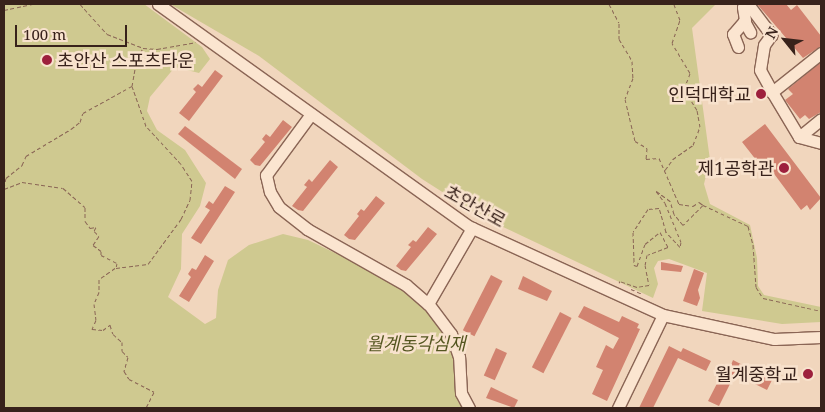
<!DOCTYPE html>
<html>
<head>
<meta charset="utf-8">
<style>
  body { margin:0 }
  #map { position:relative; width:825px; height:412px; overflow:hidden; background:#f1d6bd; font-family:"Noto Serif","Noto Sans KR",serif }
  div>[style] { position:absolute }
  .green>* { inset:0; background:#cfc990 }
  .building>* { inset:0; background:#d28370; transform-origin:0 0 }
  .path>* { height:1px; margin-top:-0.5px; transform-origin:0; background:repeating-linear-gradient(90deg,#8a6555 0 4px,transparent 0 6.5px) }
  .roads { filter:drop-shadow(1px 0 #8a6555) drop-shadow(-1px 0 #8a6555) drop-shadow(0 1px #8a6555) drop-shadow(0 -1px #8a6555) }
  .minor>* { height:11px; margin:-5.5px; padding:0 5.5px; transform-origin:5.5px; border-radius:5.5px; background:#fbe5d0 }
  .dots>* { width:14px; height:14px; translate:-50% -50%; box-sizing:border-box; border:2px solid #f8e2cd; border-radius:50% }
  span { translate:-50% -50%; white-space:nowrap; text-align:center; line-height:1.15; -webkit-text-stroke:5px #f8e2cd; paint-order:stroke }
  .poi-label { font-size:18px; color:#38221b }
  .left { translate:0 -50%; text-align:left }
  .right { translate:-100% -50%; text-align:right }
  .street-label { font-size:18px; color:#38221b }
  .park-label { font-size:18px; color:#545620; font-style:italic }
  .frame { position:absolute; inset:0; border:5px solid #38221b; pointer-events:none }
  .north { position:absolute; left:760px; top:15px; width:50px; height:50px; -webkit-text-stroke:4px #f8e2cd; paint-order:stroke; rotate:299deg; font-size:14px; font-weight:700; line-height:20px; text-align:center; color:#38221b }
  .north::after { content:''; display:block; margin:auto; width:18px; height:22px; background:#38221b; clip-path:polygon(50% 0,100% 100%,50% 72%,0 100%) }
  .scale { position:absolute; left:15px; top:25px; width:112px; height:22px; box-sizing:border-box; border:2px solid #38221b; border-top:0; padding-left:6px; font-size:15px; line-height:18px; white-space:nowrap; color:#38221b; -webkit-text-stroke:4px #f8e2cd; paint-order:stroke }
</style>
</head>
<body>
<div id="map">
  <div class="green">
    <div style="clip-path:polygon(4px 4px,144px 4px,202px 47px,210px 59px,199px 73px,175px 67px,150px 97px,147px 111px,157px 130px,185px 150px,206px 183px,200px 206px,182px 234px,181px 269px,168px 297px,205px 324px,216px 318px,218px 290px,228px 260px,249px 245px,283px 234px,308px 240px,383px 276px,420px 304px,444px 329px,453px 351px,464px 408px,4px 408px)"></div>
    <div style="clip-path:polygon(170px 4px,716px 4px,692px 28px,710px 160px,704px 184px,710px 204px,750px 225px,757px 258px,758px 286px,764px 295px,821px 307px,821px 322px,782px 324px,702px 311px,707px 273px,669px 259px,658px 261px,654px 268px,658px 284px,653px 298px,480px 216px,422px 179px,259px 56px)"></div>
  </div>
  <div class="building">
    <div style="clip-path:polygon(757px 4px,786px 4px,791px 10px,797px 5px,821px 36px,821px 46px,803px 58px)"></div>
    <div style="clip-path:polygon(821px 62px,821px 112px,809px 119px,805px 115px,800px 119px,785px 100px,793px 94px,788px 89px)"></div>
    <div style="clip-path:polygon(215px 70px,223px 76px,189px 121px,179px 113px,196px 92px,193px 89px,198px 84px,202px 87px)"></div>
    <div style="clip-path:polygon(283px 120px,292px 127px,260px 166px,255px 165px,250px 160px,265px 142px,262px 139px,266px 134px,270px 137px)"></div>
    <div style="clip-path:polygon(765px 124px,821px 198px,810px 210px,807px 205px,801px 210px,769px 167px,764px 170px,742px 142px)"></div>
    <div style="clip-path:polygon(185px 126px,242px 169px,235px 179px,178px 134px)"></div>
    <div style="clip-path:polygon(330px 160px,338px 167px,303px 211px,298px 210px,292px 206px,307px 187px,304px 185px,309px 179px,312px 182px)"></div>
    <div style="clip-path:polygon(225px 186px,235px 192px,201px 244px,191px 238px,210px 210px,205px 207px,209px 201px,213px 204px)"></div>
    <div style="clip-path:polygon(376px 196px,385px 203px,355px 240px,349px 239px,344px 235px,359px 216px,357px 214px,361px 209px,364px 211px)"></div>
    <div style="clip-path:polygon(428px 227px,437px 234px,406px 271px,401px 270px,396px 266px,411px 247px,408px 245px,413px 240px,416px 242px)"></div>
    <div style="clip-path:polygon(205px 255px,214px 261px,189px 302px,179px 296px,191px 277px,188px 274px,192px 268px,196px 270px)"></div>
    <div style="clip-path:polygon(661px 262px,683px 266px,681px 272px,661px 270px)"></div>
    <div style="clip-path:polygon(694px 269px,704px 273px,698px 290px,700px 298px,697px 306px,683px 301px)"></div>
    <div style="left:491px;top:275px;width:13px;height:62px;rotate:27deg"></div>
    <div style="clip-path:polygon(523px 276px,552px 291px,547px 301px,518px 289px)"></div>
    <div style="clip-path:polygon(584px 306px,619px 322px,622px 316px,639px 324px,637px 328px,640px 329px,607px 401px,592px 394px,603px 370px,596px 367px,606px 345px,613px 349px,619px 338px,578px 317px)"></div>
    <div style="left:560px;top:312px;width:13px;height:62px;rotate:27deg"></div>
    <div style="clip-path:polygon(669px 346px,681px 352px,683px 348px,711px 361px,706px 371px,678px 358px,653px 408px,639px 408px)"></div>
    <div style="left:496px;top:348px;width:12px;height:30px;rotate:24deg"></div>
    <div style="clip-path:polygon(733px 360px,772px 380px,767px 390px,735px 374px,719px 406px,708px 401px,727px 364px,731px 365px)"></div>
    <div style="clip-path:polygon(491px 387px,518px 400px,514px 408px,486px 398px)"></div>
  </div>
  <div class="path">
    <div style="left:80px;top:4px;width:40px;rotate:48deg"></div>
    <div style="left:107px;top:34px;width:39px;rotate:21deg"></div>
    <div style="left:143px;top:48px;width:14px;rotate:4deg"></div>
    <div style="left:157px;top:49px;width:39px;rotate:-10deg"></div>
    <div style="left:609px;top:4px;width:21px;rotate:62deg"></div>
    <div style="left:619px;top:23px;width:16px;rotate:90deg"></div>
    <div style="left:619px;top:39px;width:26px;rotate:59deg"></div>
    <div style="left:632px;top:61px;width:17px;rotate:87deg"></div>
    <div style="left:633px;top:78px;width:22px;rotate:111deg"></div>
    <div style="left:625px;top:99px;width:43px;rotate:76.6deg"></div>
    <div style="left:635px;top:141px;width:14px;rotate:30deg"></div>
    <div style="left:647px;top:148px;width:11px;rotate:95deg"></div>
    <div style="left:646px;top:159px;width:13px;rotate:-4deg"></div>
    <div style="left:659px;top:158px;width:50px;rotate:66.5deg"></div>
    <div style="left:679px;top:204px;width:14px;rotate:8deg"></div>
    <div style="left:693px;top:206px;width:7px;rotate:-34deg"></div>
    <div style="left:699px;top:202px;width:5px;rotate:37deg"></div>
    <div style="left:703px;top:205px;width:28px;rotate:135deg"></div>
    <div style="left:683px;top:225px;width:14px;rotate:-129deg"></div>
    <div style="left:674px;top:214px;width:14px;rotate:-107deg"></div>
    <div style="left:670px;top:201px;width:17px;rotate:-144deg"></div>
    <div style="left:656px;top:191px;width:15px;rotate:53deg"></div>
    <div style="left:665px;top:203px;width:42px;rotate:67.7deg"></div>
    <div style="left:681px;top:242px;width:5px;rotate:101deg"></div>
    <div style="left:680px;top:247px;width:21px;rotate:-133deg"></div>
    <div style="left:666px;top:232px;width:25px;rotate:-106deg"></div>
    <div style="left:659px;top:208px;width:11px;rotate:175deg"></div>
    <div style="left:648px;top:209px;width:27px;rotate:123deg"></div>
    <div style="left:633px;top:232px;width:33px;rotate:88deg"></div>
    <div style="left:634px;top:265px;width:3px;rotate:18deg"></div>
    <div style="left:637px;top:266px;width:23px;rotate:-70deg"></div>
    <div style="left:645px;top:244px;width:19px;rotate:-39deg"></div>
    <div style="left:660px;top:232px;width:17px;rotate:62deg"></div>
    <div style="left:668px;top:247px;width:22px;rotate:159deg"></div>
    <div style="left:647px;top:255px;width:10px;rotate:101deg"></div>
    <div style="left:645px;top:265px;width:20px;rotate:79deg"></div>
    <div style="left:649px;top:285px;width:12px;rotate:171deg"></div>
    <div style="left:637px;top:287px;width:18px;rotate:-161deg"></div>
    <div style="left:620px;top:281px;width:2px;rotate:117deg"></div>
    <div style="left:4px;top:14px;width:4px;rotate:-90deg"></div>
    <div style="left:4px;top:10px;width:29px;rotate:-12deg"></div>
    <div style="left:665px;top:170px;width:14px;rotate:-54deg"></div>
    <div style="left:673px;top:159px;width:24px;rotate:-35deg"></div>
    <div style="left:693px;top:145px;width:19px;rotate:-69deg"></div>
    <div style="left:700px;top:127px;width:17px;rotate:-100deg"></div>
    <div style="left:697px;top:110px;width:25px;rotate:-122deg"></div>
    <div style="left:684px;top:89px;width:17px;rotate:-69deg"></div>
    <div style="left:690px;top:73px;width:35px;rotate:-121deg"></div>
    <div style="left:672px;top:43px;width:24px;rotate:-71deg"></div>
    <div style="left:680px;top:20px;width:17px;rotate:-111deg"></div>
    <div style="left:4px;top:188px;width:10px;rotate:-79deg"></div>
    <div style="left:6px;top:178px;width:21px;rotate:-39deg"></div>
    <div style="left:22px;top:165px;width:10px;rotate:-66deg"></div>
    <div style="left:26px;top:156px;width:52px;rotate:-31deg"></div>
    <div style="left:71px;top:129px;width:11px;rotate:-38deg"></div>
    <div style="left:80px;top:122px;width:9px;rotate:-72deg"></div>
    <div style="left:83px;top:113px;width:56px;rotate:-28.9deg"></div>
    <div style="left:132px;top:86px;width:28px;rotate:-80deg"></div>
    <div style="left:137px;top:58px;width:12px;rotate:-59deg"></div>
    <div style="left:4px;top:189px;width:19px;rotate:-21deg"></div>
    <div style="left:22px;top:182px;width:41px;rotate:8.3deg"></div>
    <div style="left:63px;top:188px;width:29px;rotate:41deg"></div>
    <div style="left:85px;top:207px;width:14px;rotate:90deg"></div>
    <div style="left:85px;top:221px;width:9px;rotate:54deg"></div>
    <div style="left:90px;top:228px;width:6px;rotate:-9deg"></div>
    <div style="left:96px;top:227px;width:4px;rotate:117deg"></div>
    <div style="left:94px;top:231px;width:7px;rotate:45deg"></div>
    <div style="left:99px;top:236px;width:11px;rotate:124deg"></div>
    <div style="left:93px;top:245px;width:10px;rotate:37deg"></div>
    <div style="left:101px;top:251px;width:4px;rotate:90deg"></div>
    <div style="left:101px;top:255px;width:18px;rotate:27deg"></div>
    <div style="left:117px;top:263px;width:5px;rotate:101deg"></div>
    <div style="left:116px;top:268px;width:32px;rotate:-7deg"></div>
    <div style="left:148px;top:264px;width:56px;rotate:-53.7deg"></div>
    <div style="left:181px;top:219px;width:21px;rotate:-65deg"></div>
    <div style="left:190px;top:200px;width:19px;rotate:-84deg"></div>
    <div style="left:192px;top:181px;width:20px;rotate:-123deg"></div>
    <div style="left:181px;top:164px;width:52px;rotate:-132.6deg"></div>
    <div style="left:146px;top:126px;width:42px;rotate:-109.3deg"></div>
    <div style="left:703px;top:205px;width:50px;rotate:25deg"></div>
    <div style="left:748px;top:226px;width:20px;rotate:75deg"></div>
    <div style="left:753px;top:245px;width:42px;rotate:85.9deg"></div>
    <div style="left:756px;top:287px;width:13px;rotate:58deg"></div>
    <div style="left:763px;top:298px;width:59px;rotate:12.6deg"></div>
    <div style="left:115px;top:268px;width:19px;rotate:145deg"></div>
    <div style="left:99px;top:279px;width:13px;rotate:90deg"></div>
    <div style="left:99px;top:292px;width:13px;rotate:113deg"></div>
    <div style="left:94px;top:304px;width:16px;rotate:83deg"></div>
    <div style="left:96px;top:320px;width:10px;rotate:114deg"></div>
    <div style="left:92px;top:329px;width:11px;rotate:5deg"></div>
    <div style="left:103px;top:330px;width:9px;rotate:-36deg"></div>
    <div style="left:110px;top:325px;width:9px;rotate:72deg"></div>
    <div style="left:113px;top:334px;width:12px;rotate:42deg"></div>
    <div style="left:122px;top:342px;width:9px;rotate:90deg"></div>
    <div style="left:122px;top:351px;width:8px;rotate:45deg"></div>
    <div style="left:128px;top:357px;width:15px;rotate:106deg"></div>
    <div style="left:124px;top:371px;width:9px;rotate:58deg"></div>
    <div style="left:129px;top:379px;width:28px;rotate:27deg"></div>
    <div style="left:154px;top:392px;width:18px;rotate:117deg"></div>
    <div style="left:631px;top:289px;width:12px;rotate:24deg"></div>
  </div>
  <div class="roads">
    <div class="minor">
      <div style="left:158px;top:4px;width:381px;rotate:35.6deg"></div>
      <div style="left:468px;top:226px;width:214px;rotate:24.5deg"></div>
      <div style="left:663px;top:315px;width:114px;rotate:12.2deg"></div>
      <div style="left:774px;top:339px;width:47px;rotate:-2.4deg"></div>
      <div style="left:744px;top:21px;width:13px;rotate:61deg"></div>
      <div style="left:738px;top:47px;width:14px;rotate:-111deg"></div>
      <div style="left:733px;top:34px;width:18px;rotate:-49deg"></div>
      <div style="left:745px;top:20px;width:13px;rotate:-99deg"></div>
      <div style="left:743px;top:7px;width:6px;rotate:-31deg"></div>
      <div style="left:748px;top:4px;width:39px;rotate:53deg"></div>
      <div style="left:771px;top:35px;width:12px;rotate:125deg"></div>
      <div style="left:764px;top:45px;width:25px;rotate:99deg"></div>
      <div style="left:760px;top:70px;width:25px;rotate:61deg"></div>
      <div style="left:821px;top:53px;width:63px;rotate:141.5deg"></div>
      <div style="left:772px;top:92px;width:52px;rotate:59deg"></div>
      <div style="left:799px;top:137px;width:23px;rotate:15deg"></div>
      <div style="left:311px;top:114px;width:76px;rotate:126.4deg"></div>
      <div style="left:266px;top:175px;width:17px;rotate:77deg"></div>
      <div style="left:270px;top:192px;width:17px;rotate:59deg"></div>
      <div style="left:279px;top:207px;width:36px;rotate:38deg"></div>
      <div style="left:307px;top:229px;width:114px;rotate:29.5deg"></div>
      <div style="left:406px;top:285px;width:29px;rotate:41deg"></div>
      <div style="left:799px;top:137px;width:28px;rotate:-39deg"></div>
      <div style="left:469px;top:408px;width:17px;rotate:-118deg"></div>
      <div style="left:461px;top:393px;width:36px;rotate:-93deg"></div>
      <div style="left:459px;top:357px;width:24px;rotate:-109deg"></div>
      <div style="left:451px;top:334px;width:38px;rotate:-127deg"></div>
      <div style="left:428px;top:304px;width:88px;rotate:-59.9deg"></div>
      <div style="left:618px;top:408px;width:103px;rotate:-64.2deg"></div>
    </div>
  </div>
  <div class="dots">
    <div style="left:47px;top:60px;background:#9d203d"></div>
    <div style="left:761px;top:94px;background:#9d203d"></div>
    <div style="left:784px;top:168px;background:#9d203d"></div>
    <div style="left:808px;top:374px;background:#9d203d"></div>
  </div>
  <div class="poi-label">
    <span class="left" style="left:57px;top:60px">초안산 스포츠타운</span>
    <span class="right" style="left:751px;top:94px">인덕대학교</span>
    <span class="right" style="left:774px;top:168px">제1공학관</span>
    <span class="right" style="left:798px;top:374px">월계중학교</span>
  </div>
  <div class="street-label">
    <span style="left:475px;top:206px;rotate:29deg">초안산로</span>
  </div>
  <div class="park-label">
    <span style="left:416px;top:343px">월계동각심재</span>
  </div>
  <div class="frame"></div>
  <div class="north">N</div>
  <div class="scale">100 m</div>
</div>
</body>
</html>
